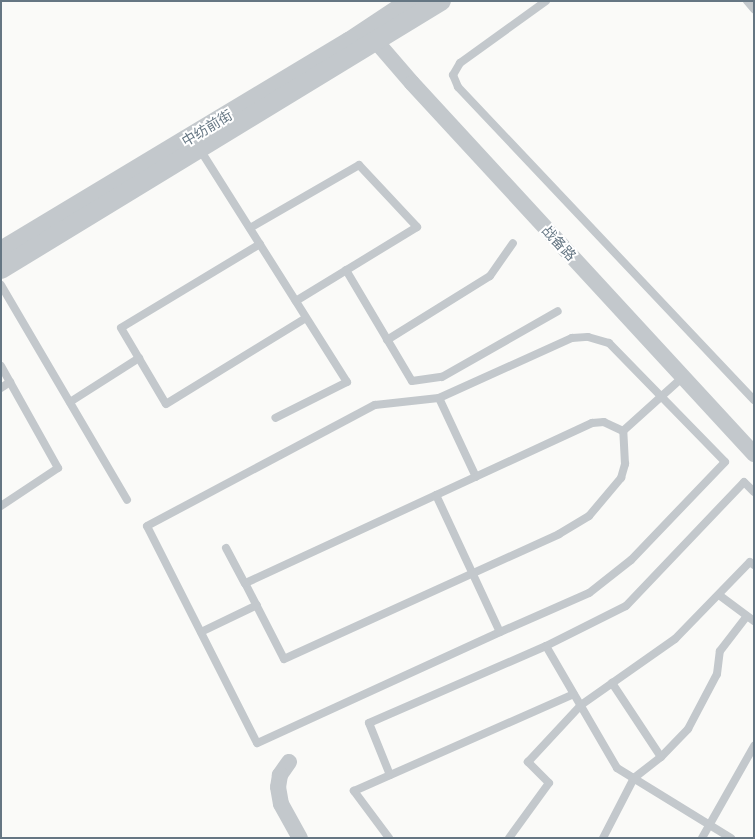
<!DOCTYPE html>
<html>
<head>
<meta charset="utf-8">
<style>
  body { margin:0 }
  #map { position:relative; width:755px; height:839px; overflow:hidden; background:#fafaf8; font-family:"PT Sans Narrow","Noto Sans SC",sans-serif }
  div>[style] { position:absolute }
  .service>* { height:8px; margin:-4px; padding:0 4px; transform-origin:4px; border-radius:4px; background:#c3c8cc }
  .minor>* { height:16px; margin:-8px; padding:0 8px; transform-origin:8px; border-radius:8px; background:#c3c8cc }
  .tertiary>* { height:20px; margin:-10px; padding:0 10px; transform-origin:10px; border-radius:10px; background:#c3c8cc }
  span { translate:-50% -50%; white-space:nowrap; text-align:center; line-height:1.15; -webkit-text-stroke:4px #fff; paint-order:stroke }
  .street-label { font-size:14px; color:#657683 }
  .frame { position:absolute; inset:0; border:2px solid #657683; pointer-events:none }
</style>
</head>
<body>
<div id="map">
  <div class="service">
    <div style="left:546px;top:1px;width:106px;rotate:144.2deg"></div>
    <div style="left:460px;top:63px;width:14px;rotate:120deg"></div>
    <div style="left:453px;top:75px;width:13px;rotate:67deg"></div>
    <div style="left:458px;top:87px;width:431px;rotate:46.6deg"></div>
    <div style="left:747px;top:1px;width:11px;rotate:49deg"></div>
    <div style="left:199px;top:148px;width:277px;rotate:57.7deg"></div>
    <div style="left:347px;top:382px;width:80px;rotate:153.4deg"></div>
    <div style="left:250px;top:228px;width:126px;rotate:-30deg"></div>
    <div style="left:359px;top:165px;width:85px;rotate:46.9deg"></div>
    <div style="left:417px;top:227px;width:142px;rotate:148.6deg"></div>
    <div style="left:260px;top:244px;width:162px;rotate:148.9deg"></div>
    <div style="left:121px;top:328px;width:88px;rotate:59.4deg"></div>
    <div style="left:166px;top:404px;width:164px;rotate:-31.6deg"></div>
    <div style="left:346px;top:270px;width:129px;rotate:59.3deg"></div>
    <div style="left:412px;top:381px;width:30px;rotate:-8deg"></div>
    <div style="left:442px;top:377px;width:133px;rotate:-29.6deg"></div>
    <div style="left:1px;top:285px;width:249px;rotate:59.6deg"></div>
    <div style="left:387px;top:340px;width:121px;rotate:-31.9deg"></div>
    <div style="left:490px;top:276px;width:40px;rotate:-55.1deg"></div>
    <div style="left:1px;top:366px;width:117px;rotate:60.8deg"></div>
    <div style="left:58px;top:468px;width:69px;rotate:146.3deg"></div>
    <div style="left:1px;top:388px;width:11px;rotate:-34deg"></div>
    <div style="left:439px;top:398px;width:87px;rotate:64.9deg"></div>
    <div style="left:70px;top:402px;width:82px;rotate:-32.5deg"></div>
    <div style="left:623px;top:431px;width:21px;rotate:-155deg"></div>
    <div style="left:604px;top:422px;width:12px;rotate:175deg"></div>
    <div style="left:592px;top:423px;width:382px;rotate:155.2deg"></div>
    <div style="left:245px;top:583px;width:85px;rotate:62.8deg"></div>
    <div style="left:284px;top:659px;width:302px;rotate:-24.4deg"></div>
    <div style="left:559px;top:534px;width:35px;rotate:-31deg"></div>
    <div style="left:589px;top:516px;width:50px;rotate:-49.9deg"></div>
    <div style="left:621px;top:478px;width:15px;rotate:-74deg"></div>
    <div style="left:625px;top:464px;width:33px;rotate:-93deg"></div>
    <div style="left:623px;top:431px;width:81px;rotate:-42deg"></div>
    <div style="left:436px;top:495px;width:151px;rotate:65deg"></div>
    <div style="left:500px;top:632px;width:267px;rotate:155.4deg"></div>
    <div style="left:257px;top:743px;width:243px;rotate:-116.9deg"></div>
    <div style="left:147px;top:526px;width:258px;rotate:-28deg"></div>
    <div style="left:375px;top:405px;width:64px;rotate:-6.2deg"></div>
    <div style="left:439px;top:398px;width:146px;rotate:-24.3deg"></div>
    <div style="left:572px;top:338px;width:16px;rotate:-4deg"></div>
    <div style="left:588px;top:337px;width:22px;rotate:16deg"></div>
    <div style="left:609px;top:343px;width:166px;rotate:45.7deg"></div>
    <div style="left:725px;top:462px;width:136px;rotate:133.8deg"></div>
    <div style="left:631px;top:560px;width:53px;rotate:141.8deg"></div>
    <div style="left:589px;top:593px;width:97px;rotate:156.3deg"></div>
    <div style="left:226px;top:548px;width:40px;rotate:62deg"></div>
    <div style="left:719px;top:595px;width:44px;rotate:36.6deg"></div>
    <div style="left:201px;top:632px;width:62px;rotate:-25.7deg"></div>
    <div style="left:546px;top:646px;width:141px;rotate:59.8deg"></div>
    <div style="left:617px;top:768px;width:134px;rotate:31.6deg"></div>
    <div style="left:661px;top:757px;width:39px;rotate:-46deg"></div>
    <div style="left:688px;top:729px;width:62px;rotate:-62.2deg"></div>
    <div style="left:717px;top:674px;width:23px;rotate:-83deg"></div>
    <div style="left:720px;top:651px;width:44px;rotate:-52.4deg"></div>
    <div style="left:390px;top:775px;width:56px;rotate:-112deg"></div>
    <div style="left:369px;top:723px;width:193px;rotate:-23.5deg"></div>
    <div style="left:546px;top:646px;width:89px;rotate:-26.6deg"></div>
    <div style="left:626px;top:606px;width:171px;rotate:-46.4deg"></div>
    <div style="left:744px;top:482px;width:14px;rotate:45deg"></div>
    <div style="left:389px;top:838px;width:59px;rotate:-126.7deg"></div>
    <div style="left:354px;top:791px;width:240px;rotate:-23.8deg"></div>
    <div style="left:509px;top:838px;width:68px;rotate:-54deg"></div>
    <div style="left:549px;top:783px;width:30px;rotate:-135deg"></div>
    <div style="left:528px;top:762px;width:78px;rotate:-47.1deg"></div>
    <div style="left:581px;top:705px;width:115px;rotate:-35.1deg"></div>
    <div style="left:675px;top:639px;width:107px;rotate:-45.8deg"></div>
    <div style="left:750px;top:562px;width:5px;rotate:37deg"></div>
    <div style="left:603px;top:838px;width:68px;rotate:-62.7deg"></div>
    <div style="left:634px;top:778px;width:34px;rotate:-38deg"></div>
    <div style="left:661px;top:757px;width:89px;rotate:-123.5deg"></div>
    <div style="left:702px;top:838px;width:106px;rotate:-60.5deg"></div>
  </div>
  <div class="minor">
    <div style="left:368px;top:32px;width:67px;rotate:49.2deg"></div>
    <div style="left:412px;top:83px;width:505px;rotate:47.33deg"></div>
    <div style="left:289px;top:762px;width:16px;rotate:125deg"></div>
    <div style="left:280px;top:775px;width:12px;rotate:99deg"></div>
    <div style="left:278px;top:787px;width:17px;rotate:80deg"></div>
    <div style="left:281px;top:804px;width:39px;rotate:61deg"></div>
  </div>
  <div class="tertiary">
    <div style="left:1px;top:251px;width:406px;rotate:-31deg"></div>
    <div style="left:349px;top:42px;width:74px;rotate:-33.5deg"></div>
    <div style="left:1px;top:269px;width:515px;rotate:-31.35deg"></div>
  </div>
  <div class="street-label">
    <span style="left:207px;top:128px;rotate:-31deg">中纺前街</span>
    <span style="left:559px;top:243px;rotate:47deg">战备路</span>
  </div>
  <div class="frame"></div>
</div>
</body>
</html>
